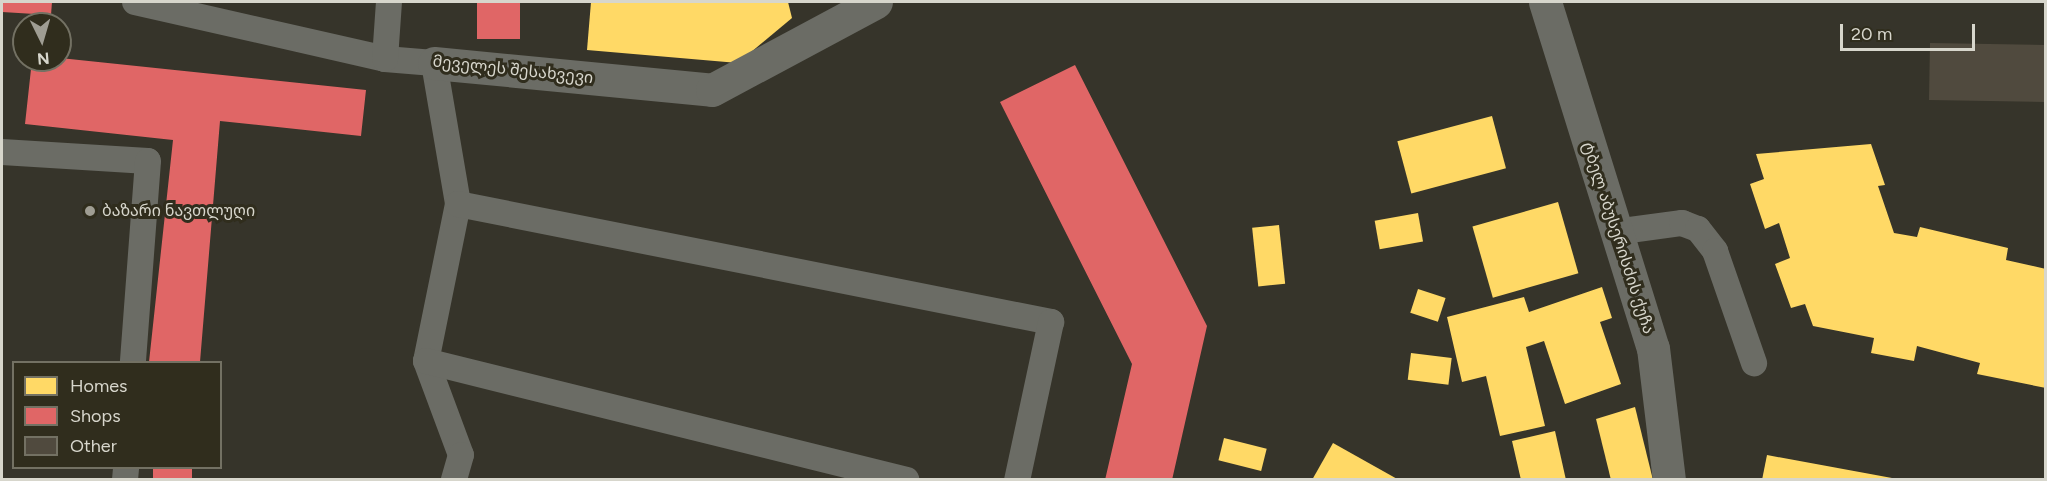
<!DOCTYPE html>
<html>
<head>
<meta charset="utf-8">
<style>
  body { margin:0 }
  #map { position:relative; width:2047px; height:481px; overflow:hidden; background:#36342a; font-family:Figtree,"Noto Sans Georgian",sans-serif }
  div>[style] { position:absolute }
  .homes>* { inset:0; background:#ffd966; transform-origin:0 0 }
  .shops>* { inset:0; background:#e06666; transform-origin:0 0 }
  .building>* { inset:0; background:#504a3e; transform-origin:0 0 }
  .service>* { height:26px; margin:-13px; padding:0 13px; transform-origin:13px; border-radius:13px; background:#6b6c65 }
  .minor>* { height:33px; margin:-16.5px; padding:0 16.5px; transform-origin:16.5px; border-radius:16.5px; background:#6b6c65 }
  .dots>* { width:16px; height:16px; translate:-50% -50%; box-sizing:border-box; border:3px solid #302d1d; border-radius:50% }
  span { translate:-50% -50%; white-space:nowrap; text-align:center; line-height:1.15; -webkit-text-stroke:6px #302d1d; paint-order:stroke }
  .street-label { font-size:16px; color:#d7d6cc }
  .poi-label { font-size:16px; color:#d7d6cc }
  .left { translate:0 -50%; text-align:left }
  .frame { position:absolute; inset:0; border:3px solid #d7d6cc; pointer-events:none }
  .legend { position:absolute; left:12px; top:361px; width:210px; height:108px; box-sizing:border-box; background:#302d1d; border:2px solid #737163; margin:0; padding:8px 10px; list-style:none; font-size:18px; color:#d7d6cc }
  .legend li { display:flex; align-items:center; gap:12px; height:30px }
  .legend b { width:30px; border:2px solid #737163 }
  .north { position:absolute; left:12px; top:12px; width:60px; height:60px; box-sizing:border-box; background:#302d1d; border:2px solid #737163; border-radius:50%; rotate:175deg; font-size:16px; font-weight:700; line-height:24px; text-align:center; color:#d7d6cc }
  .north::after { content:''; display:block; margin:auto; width:21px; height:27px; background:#9f9d93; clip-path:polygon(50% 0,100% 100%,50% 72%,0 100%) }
  .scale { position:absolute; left:1840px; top:24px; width:135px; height:27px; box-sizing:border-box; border:3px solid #d7d6cc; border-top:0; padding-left:8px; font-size:18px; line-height:21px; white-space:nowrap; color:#d7d6cc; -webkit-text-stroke:4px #302d1d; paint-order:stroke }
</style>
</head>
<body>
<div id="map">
  <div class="homes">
    <div style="clip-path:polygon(591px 2px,788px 2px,792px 18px,738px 63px,587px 50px)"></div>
    <div style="left:1492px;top:116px;width:54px;height:98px;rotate:75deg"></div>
    <div style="clip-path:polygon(1871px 144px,1885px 185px,1878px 186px,1894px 233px,1917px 237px,1920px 227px,2008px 248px,2006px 260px,2046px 269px,2046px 388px,1977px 374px,1980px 363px,1917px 346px,1914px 361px,1871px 353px,1874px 338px,1813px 326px,1805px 304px,1791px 308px,1775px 264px,1790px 258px,1779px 223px,1765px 229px,1750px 184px,1764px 179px,1756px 154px)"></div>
    <div style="left:1558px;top:202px;width:74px;height:89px;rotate:74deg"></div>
    <div style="left:1418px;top:213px;width:29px;height:44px;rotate:80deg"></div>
    <div style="left:1279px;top:225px;width:59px;height:27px;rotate:84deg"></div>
    <div style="clip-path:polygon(1602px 287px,1612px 318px,1600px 322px,1621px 384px,1565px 404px,1544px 341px,1526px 347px,1545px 426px,1500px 436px,1486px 376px,1462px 382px,1447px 317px,1524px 297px,1529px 312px)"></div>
    <div style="left:1418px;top:289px;width:29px;height:25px;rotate:18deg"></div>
    <div style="left:1411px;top:353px;width:41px;height:27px;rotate:7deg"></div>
    <div style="clip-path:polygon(1635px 407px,1653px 480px,1611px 480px,1596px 419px)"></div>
    <div style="clip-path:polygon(1555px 431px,1566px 480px,1521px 480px,1512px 441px)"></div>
    <div style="left:1224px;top:438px;width:44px;height:23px;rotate:14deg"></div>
    <div style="clip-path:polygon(1333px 443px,1399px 480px,1312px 480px)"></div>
    <div style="clip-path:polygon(1767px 455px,1892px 478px,1892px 480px,1762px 480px)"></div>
  </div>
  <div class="shops">
    <div style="clip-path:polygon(2px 2px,52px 2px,51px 15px,2px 12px)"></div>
    <div style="left:477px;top:2px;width:43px;height:37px"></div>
    <div style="clip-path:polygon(60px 58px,366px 90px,361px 136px,220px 121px,200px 362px,149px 362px,173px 140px,25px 124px,32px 60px)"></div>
    <div style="clip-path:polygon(1075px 65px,1207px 326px,1172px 480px,1105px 480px,1132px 364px,1000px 102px)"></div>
    <div style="left:153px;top:468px;width:39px;height:12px"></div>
  </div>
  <div class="building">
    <div style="left:1930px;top:43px;width:116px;height:57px;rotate:1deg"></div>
  </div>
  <div class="service">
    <div style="left:135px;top:2px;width:256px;rotate:12.8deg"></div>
    <div style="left:385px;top:59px;width:49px;rotate:4.7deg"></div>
    <div style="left:434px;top:63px;width:143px;rotate:80.3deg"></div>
    <div style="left:458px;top:204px;width:160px;rotate:101.5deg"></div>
    <div style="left:426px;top:361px;width:100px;rotate:69.6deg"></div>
    <div style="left:461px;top:455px;width:26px;rotate:106deg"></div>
    <div style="left:385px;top:59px;width:57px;rotate:-86deg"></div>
    <div style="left:2px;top:152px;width:146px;rotate:3.5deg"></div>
    <div style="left:148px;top:161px;width:202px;rotate:94.3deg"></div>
    <div style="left:458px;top:204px;width:605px;rotate:11.25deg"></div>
    <div style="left:1051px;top:322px;width:162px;rotate:102.1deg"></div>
    <div style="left:1615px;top:232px;width:68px;rotate:-7.7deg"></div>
    <div style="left:1682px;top:223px;width:17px;rotate:21deg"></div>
    <div style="left:1698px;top:229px;width:28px;rotate:52deg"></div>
    <div style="left:1715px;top:251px;width:119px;rotate:70.8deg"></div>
    <div style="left:426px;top:361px;width:495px;rotate:13.9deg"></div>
    <div style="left:125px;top:480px;width:12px;rotate:-85deg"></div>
  </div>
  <div class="minor">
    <div style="left:1545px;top:2px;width:362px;rotate:72.7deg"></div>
    <div style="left:1653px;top:348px;width:133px;rotate:83.1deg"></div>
    <div style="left:434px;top:63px;width:279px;rotate:5.5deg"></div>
    <div style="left:712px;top:90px;width:186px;rotate:-28.2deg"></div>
  </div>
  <div class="dots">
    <div style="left:90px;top:211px;background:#9f9d93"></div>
  </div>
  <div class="street-label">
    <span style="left:513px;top:70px;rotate:6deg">მეველეს შესახვევი</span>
    <span style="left:1618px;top:238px;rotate:72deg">ტბელ აბუსერისძის ქუჩა</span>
  </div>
  <div class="poi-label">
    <span class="left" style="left:102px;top:211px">ბაზარი ნავთლუღი</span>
  </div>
  <div class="frame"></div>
  <ul class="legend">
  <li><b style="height:16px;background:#ffd966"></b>Homes</li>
  <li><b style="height:16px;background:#e06666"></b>Shops</li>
  <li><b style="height:16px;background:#504a3e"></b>Other</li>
  </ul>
  <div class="north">N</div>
  <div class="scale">20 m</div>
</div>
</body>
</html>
